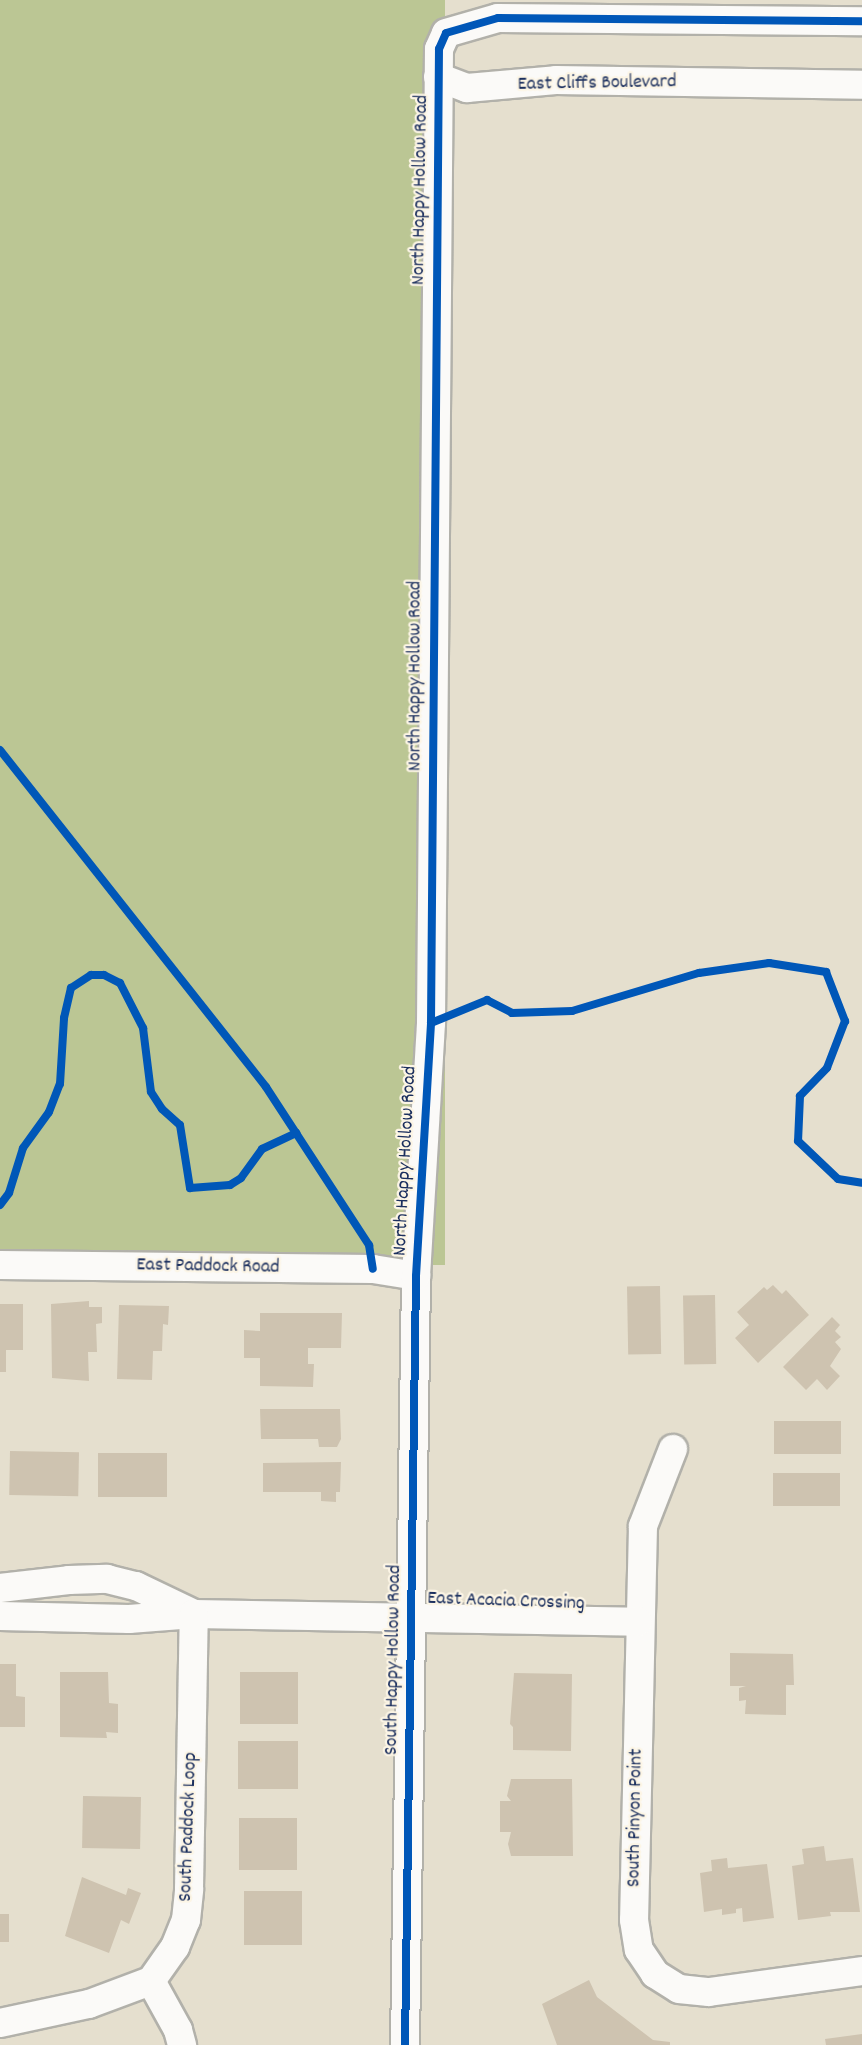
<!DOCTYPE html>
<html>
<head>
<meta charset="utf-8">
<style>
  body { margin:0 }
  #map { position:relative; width:862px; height:2045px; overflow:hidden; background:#e5dfce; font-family:Dekko,sans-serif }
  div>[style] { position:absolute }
  .forest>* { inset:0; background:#bbc694; transform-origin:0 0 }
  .building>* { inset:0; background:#cec3b0; transform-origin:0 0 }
  .roads { filter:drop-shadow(2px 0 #b2b1aa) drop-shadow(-2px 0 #b2b1aa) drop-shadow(0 2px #b2b1aa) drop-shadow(0 -2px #b2b1aa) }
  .minor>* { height:28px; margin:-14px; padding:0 14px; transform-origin:14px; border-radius:14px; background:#fbfaf8 }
  .cycleway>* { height:8px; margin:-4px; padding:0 4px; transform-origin:4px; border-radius:4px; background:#0057b8 }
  span { translate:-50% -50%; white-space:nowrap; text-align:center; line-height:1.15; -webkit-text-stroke:4.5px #fcf5e5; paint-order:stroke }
  .street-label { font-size:20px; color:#1b2f5e }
</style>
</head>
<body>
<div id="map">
  <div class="forest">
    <div style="left:0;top:0;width:445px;height:1265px"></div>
  </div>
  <div class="building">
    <div style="clip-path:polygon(773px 1285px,782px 1294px,786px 1290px,809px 1315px,758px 1363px,735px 1338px,749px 1325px,737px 1312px,764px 1287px,767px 1290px)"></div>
    <div style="left:660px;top:1286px;width:68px;height:33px;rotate:89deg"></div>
    <div style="left:715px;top:1295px;width:69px;height:32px;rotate:89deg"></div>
    <div style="clip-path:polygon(89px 1301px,89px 1307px,102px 1307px,102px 1323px,96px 1324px,97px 1352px,88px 1352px,89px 1381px,52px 1378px,51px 1304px)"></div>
    <div style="clip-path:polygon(0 1304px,23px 1304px,23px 1350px,6px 1350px,6px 1372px,0 1372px)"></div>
    <div style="clip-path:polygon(119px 1305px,169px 1306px,168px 1325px,163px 1324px,162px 1351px,153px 1351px,152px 1380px,117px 1379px)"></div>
    <div style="clip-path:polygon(260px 1313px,342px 1313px,341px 1348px,308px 1348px,308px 1364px,314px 1364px,313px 1387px,260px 1386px,260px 1358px,244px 1358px,244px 1330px,260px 1331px)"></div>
    <div style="clip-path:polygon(832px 1317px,840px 1325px,835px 1331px,841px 1337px,835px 1342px,841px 1349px,830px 1366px,840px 1376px,827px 1390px,817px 1379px,806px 1390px,783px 1367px)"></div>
    <div style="clip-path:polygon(260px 1409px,340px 1409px,341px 1439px,337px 1447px,319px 1447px,318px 1439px,261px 1439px)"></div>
    <div style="left:841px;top:1421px;width:33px;height:67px;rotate:90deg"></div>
    <div style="left:10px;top:1451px;width:69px;height:44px;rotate:1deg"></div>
    <div style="left:98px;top:1453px;width:69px;height:44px"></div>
    <div style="clip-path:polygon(341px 1462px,340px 1492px,336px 1492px,336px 1502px,321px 1501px,321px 1492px,263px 1492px,263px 1463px)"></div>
    <div style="left:840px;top:1473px;width:33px;height:67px;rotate:90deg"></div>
    <div style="clip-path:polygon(730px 1653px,793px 1654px,794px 1685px,786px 1685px,786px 1715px,745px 1714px,746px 1700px,739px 1701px,739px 1688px,746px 1686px,730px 1686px)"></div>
    <div style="clip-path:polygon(0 1664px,16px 1664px,16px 1696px,25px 1697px,25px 1727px,0 1727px)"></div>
    <div style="clip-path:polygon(60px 1672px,108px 1672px,109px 1703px,118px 1704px,118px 1733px,106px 1732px,107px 1738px,60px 1737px)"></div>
    <div style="left:298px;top:1672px;width:52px;height:58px;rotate:90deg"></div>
    <div style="clip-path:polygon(514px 1673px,572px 1674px,571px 1751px,513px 1750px,513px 1727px,510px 1724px)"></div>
    <div style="left:238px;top:1741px;width:60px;height:48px"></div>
    <div style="clip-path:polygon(511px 1779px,572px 1779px,573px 1856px,511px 1856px,508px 1844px,511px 1832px,500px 1832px,500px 1801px,511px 1801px,507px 1796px)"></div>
    <div style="left:83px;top:1796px;width:58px;height:52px;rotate:1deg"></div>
    <div style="left:239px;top:1818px;width:58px;height:52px"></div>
    <div style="clip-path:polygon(824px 1846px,826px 1861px,853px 1858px,860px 1912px,830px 1912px,831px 1916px,798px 1920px,792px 1866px,804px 1864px,802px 1849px)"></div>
    <div style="clip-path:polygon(727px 1858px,728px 1868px,767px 1864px,774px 1918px,743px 1922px,742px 1908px,736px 1909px,736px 1913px,722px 1915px,722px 1909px,704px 1912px,700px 1873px,712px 1871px,711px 1860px)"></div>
    <div style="clip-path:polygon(82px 1877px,126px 1895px,128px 1888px,141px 1893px,129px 1924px,121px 1920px,109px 1953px,65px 1936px)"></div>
    <div style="left:244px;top:1891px;width:58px;height:54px"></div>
    <div style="left:0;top:1914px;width:9px;height:28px"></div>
    <div style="clip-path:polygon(589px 1980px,597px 1997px,653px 2040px,670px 2042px,670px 2045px,557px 2045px,542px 2004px)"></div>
    <div style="clip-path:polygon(862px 2034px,862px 2045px,826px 2045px,825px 2039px)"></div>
  </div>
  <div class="roads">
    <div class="minor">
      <div style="left:438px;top:77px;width:31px;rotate:21deg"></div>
      <div style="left:467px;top:88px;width:89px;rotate:-5.1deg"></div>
      <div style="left:556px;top:80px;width:306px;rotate:0.9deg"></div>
      <div style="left:0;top:1265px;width:373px;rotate:0.6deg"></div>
      <div style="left:373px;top:1269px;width:44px;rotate:9.2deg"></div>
      <div style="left:673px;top:1449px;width:83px;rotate:111.3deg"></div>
      <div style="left:643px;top:1526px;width:394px;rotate:91.3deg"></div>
      <div style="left:634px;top:1920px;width:30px;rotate:81deg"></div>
      <div style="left:639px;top:1950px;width:29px;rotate:56deg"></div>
      <div style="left:655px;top:1974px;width:28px;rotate:32deg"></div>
      <div style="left:679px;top:1989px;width:30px;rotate:6deg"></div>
      <div style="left:709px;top:1992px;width:154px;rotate:-7.8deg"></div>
      <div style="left:0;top:1588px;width:69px;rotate:-6.6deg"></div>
      <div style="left:69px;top:1580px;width:38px;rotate:-2deg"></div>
      <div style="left:107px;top:1579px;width:30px;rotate:14deg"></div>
      <div style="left:136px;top:1586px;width:62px;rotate:25.7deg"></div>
      <div style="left:0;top:1616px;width:129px;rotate:1.3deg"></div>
      <div style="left:129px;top:1619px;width:65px;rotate:-4.4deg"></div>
      <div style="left:194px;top:1614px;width:444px;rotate:1deg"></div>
      <div style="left:151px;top:1981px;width:56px;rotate:61.1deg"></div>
      <div style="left:178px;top:2030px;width:16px;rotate:75deg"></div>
      <div style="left:0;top:2023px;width:91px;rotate:-12.1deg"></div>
      <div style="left:89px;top:2004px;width:66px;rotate:-20.4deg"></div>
      <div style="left:151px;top:1981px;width:42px;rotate:-54.8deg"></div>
      <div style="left:175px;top:1947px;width:29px;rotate:-68deg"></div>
      <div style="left:186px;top:1920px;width:31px;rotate:-84deg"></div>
      <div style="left:189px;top:1889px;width:275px;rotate:-89deg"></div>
      <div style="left:405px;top:2045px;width:769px;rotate:-89.18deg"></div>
      <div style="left:416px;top:1276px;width:253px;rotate:-86.6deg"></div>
      <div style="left:431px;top:1023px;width:974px;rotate:-89.53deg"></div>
      <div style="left:439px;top:49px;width:17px;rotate:-66deg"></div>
      <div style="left:446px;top:33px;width:54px;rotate:-16.1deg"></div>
      <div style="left:498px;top:18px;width:364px;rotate:0.5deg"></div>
    </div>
  </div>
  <div class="cycleway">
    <div style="left:0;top:750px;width:429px;rotate:51.7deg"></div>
    <div style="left:266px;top:1087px;width:189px;rotate:56.9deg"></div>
    <div style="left:369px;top:1245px;width:24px;rotate:81deg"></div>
    <div style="left:431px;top:1023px;width:61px;rotate:-22.3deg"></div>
    <div style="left:487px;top:1000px;width:28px;rotate:27deg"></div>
    <div style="left:512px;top:1013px;width:60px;rotate:-1.9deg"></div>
    <div style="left:572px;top:1011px;width:133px;rotate:-16.7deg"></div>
    <div style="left:699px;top:973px;width:71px;rotate:-8.1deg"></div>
    <div style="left:769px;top:963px;width:58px;rotate:9deg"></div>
    <div style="left:826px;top:972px;width:53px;rotate:68.8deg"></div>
    <div style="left:845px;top:1021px;width:50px;rotate:111deg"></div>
    <div style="left:827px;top:1068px;width:39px;rotate:134deg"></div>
    <div style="left:800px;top:1096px;width:45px;rotate:92.5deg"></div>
    <div style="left:798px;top:1141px;width:55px;rotate:43.5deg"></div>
    <div style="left:838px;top:1179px;width:24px;rotate:9deg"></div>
    <div style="left:0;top:1205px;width:15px;rotate:-53deg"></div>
    <div style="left:9px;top:1193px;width:47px;rotate:-72.7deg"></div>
    <div style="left:23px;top:1148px;width:44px;rotate:-54.2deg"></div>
    <div style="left:49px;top:1112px;width:30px;rotate:-69deg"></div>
    <div style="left:60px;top:1084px;width:66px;rotate:-86.5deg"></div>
    <div style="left:64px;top:1018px;width:31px;rotate:-77deg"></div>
    <div style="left:71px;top:988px;width:24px;rotate:-33deg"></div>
    <div style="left:91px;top:975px;width:13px"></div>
    <div style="left:104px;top:975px;width:18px;rotate:27deg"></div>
    <div style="left:120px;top:983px;width:51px;rotate:62.9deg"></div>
    <div style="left:143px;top:1028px;width:64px;rotate:82.9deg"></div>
    <div style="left:151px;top:1092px;width:20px;rotate:57deg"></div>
    <div style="left:162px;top:1109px;width:24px;rotate:42deg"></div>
    <div style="left:180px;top:1125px;width:64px;rotate:81deg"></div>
    <div style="left:190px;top:1188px;width:40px;rotate:-4.3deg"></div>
    <div style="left:230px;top:1185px;width:13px;rotate:-32deg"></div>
    <div style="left:241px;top:1178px;width:36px;rotate:-54deg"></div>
    <div style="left:262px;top:1149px;width:38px;rotate:-25deg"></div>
    <div style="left:405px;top:2045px;width:769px;rotate:-89.18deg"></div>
    <div style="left:416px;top:1276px;width:253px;rotate:-86.6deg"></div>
    <div style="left:431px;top:1023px;width:974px;rotate:-89.53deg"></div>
    <div style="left:439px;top:49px;width:17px;rotate:-66deg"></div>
    <div style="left:446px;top:33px;width:54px;rotate:-16.1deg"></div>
    <div style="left:498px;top:18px;width:364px;rotate:0.5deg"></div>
  </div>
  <div class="street-label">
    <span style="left:597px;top:84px;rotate:-1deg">East Cliffs Boulevard</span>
    <span style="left:421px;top:190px;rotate:-89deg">North Happy Hollow Road</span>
    <span style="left:416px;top:676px;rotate:-90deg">North Happy Hollow Road</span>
    <span style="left:406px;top:1161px;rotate:-87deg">North Happy Hollow Road</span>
    <span style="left:208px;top:1267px;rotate:1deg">East Paddock Road</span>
    <span style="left:506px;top:1602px;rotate:2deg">East Acacia Crossing</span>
    <span style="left:394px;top:1660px;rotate:-89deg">South Happy Hollow Road</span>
    <span style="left:636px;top:1818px;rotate:-89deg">South Pinyon Point</span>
    <span style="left:189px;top:1827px;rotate:-88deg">South Paddock Loop</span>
  </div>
</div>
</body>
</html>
